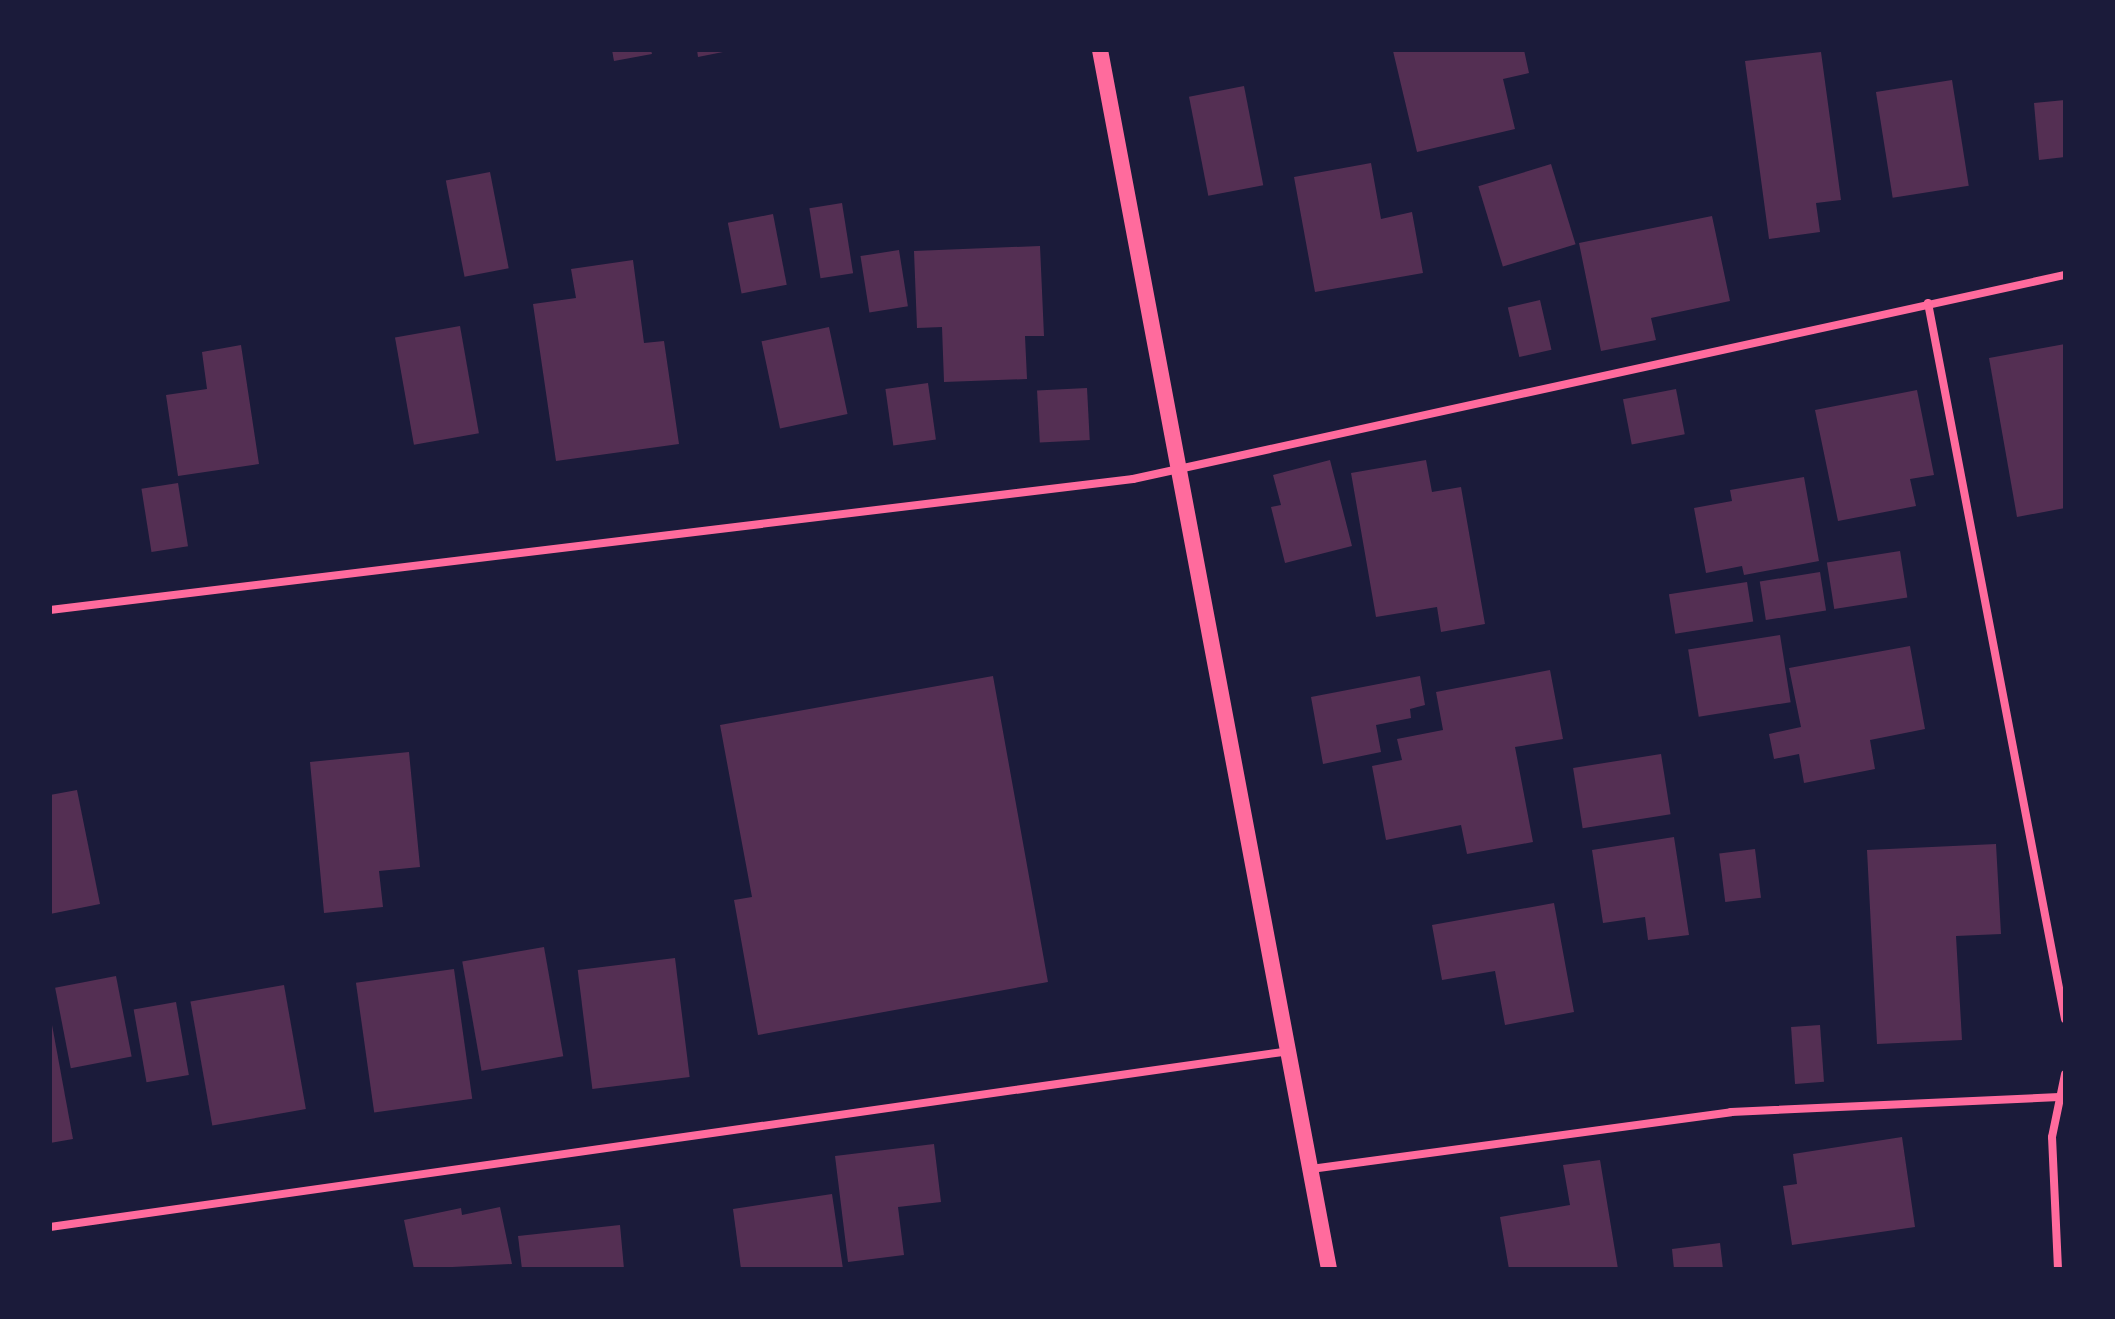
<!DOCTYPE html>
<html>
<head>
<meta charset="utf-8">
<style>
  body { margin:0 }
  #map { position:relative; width:2115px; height:1319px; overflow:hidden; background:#1b1b3a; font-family:"DM Sans",sans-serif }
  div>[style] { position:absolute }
  .building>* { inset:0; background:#542f53; transform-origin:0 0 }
  .minor>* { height:8px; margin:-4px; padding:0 4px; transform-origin:4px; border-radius:4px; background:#ff6b9d }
  .secondary>* { height:16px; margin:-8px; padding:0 8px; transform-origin:8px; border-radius:8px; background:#ff6b9d }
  span { translate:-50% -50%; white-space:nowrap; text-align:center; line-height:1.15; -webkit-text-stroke:6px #1b1b3a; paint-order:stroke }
  .frame { position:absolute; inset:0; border:52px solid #1b1b3a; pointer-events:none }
</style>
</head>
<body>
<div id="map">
  <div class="building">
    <div style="clip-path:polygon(612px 50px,651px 50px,652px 54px,614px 61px)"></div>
    <div style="clip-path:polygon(697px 50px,728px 50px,728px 51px,698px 57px)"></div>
    <div style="clip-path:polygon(1397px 50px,1524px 50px,1529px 73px,1503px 79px,1515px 129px,1417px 152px,1393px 51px)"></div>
    <div style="clip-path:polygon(1821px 52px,1841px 200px,1816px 203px,1820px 232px,1769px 239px,1745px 61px)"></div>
    <div style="left:1952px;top:80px;width:107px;height:77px;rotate:81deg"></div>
    <div style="left:1244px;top:86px;width:101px;height:56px;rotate:79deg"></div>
    <div style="clip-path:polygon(2065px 100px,2065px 157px,2039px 160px,2034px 103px)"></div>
    <div style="clip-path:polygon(1371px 163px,1381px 219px,1412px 212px,1423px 273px,1315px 292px,1294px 177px)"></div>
    <div style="left:1551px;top:164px;width:84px;height:76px;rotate:73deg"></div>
    <div style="left:490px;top:172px;width:98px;height:45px;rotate:79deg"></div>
    <div style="left:842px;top:203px;width:71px;height:33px;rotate:81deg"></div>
    <div style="left:773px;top:214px;width:72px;height:46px;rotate:79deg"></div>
    <div style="clip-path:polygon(1712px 216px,1730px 301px,1651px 318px,1656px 340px,1601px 351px,1579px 243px)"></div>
    <div style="clip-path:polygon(1040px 246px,1044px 336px,1025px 336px,1027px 379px,944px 382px,942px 327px,917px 328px,914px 251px)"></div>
    <div style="left:899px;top:250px;width:57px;height:39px;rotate:81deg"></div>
    <div style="clip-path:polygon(633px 260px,644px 343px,664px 341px,679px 444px,556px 461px,533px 304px,576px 298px,571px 269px)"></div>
    <div style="left:1540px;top:300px;width:51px;height:33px;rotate:77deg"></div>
    <div style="left:460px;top:326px;width:109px;height:66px;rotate:80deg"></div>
    <div style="left:829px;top:327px;width:89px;height:69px;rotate:78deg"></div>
    <div style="clip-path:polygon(2065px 344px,2065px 508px,2017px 517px,1989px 358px)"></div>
    <div style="clip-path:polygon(241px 345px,259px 464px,178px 476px,166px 395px,207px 389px,202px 352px)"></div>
    <div style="left:928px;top:383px;width:57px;height:43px;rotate:82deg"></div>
    <div style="left:1087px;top:388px;width:52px;height:50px;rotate:87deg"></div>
    <div style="left:1676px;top:389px;width:46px;height:54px;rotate:79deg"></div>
    <div style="clip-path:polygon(1917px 390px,1934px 475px,1910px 479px,1916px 506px,1838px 521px,1815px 410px)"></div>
    <div style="clip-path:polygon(1330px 460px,1352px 546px,1285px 563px,1271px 507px,1281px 505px,1273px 475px)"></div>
    <div style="clip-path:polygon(1426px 460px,1432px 492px,1461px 487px,1485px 624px,1441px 632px,1437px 607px,1376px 617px,1351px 473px)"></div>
    <div style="clip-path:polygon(1804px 477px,1819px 561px,1744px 575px,1742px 566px,1706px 573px,1694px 508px,1732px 501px,1730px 490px)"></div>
    <div style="left:178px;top:483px;width:64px;height:37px;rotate:81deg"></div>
    <div style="left:1900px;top:551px;width:47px;height:74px;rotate:81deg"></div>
    <div style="left:1820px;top:572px;width:39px;height:61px;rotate:81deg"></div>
    <div style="left:1747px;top:582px;width:40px;height:79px;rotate:81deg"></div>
    <div style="left:1780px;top:635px;width:68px;height:93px;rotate:81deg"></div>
    <div style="clip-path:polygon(1910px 646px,1925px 729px,1870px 740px,1875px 769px,1804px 783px,1799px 754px,1774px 759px,1769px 734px,1801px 727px,1789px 668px)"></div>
    <div style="clip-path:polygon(1550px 670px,1563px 739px,1515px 747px,1533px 842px,1467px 854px,1461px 825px,1386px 840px,1372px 766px,1402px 760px,1397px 739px,1443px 730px,1436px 692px)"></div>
    <div style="clip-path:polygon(993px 676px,1048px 982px,758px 1035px,734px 900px,752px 897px,720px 725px)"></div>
    <div style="clip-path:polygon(1420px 676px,1425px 705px,1410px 709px,1411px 718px,1376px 725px,1381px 752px,1323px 764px,1311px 697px)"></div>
    <div style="clip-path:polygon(409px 752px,420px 867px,379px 871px,383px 907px,324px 913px,310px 762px)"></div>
    <div style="left:1661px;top:754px;width:61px;height:89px;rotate:81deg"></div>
    <div style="clip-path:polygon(77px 790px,100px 904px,50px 914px,50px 795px)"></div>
    <div style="clip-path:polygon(1674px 837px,1689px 935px,1648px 940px,1645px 917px,1603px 923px,1592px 850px)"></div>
    <div style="clip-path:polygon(1996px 844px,2001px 934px,1956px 936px,1962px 1040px,1877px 1044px,1867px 850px)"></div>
    <div style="left:1755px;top:849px;width:49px;height:36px;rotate:83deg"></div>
    <div style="clip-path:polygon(1554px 903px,1574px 1012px,1505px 1025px,1495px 971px,1442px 980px,1432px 925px)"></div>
    <div style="left:544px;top:947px;width:111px;height:83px;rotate:80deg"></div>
    <div style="left:675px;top:958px;width:120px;height:98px;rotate:83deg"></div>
    <div style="left:454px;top:969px;width:131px;height:99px;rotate:82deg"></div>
    <div style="left:116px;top:976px;width:82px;height:62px;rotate:79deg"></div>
    <div style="left:284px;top:985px;width:126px;height:95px;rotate:80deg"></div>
    <div style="left:176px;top:1002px;width:74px;height:43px;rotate:80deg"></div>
    <div style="clip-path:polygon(50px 1014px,73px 1139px,50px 1143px)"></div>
    <div style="left:1820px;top:1025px;width:57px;height:29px;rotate:86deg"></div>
    <div style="clip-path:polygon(1902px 1137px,1915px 1227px,1792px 1245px,1783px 1186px,1797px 1184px,1793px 1154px)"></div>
    <div style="clip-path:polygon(934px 1144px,941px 1202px,898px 1207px,904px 1255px,848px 1262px,835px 1156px)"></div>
    <div style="clip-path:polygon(1600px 1160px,1618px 1269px,1509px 1269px,1500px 1217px,1570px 1205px,1563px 1165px)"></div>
    <div style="clip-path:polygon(832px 1194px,843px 1269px,741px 1269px,733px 1209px)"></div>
    <div style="clip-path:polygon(500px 1207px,512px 1264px,414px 1269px,404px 1220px,461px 1208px,462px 1215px)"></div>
    <div style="clip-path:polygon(620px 1225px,624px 1269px,522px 1269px,518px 1236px)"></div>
    <div style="clip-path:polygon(1720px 1243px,1723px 1269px,1674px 1269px,1672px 1249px)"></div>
  </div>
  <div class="minor">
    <div style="left:1928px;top:303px;width:729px;rotate:79.17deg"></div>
    <div style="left:50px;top:610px;width:1091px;rotate:-6.9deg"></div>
    <div style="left:1133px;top:479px;width:954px;rotate:-12.35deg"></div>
    <div style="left:1311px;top:1169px;width:424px;rotate:-7.7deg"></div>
    <div style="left:1731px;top:1112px;width:334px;rotate:-2.6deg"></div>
    <div style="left:50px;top:1227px;width:1251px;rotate:-8.08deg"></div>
    <div style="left:2058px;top:1269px;width:132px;rotate:-92.6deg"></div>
    <div style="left:2052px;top:1137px;width:64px;rotate:-78.3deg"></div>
  </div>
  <div class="secondary">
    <div style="left:1100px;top:50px;width:1240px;rotate:79.36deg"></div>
  </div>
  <div class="frame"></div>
</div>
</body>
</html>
